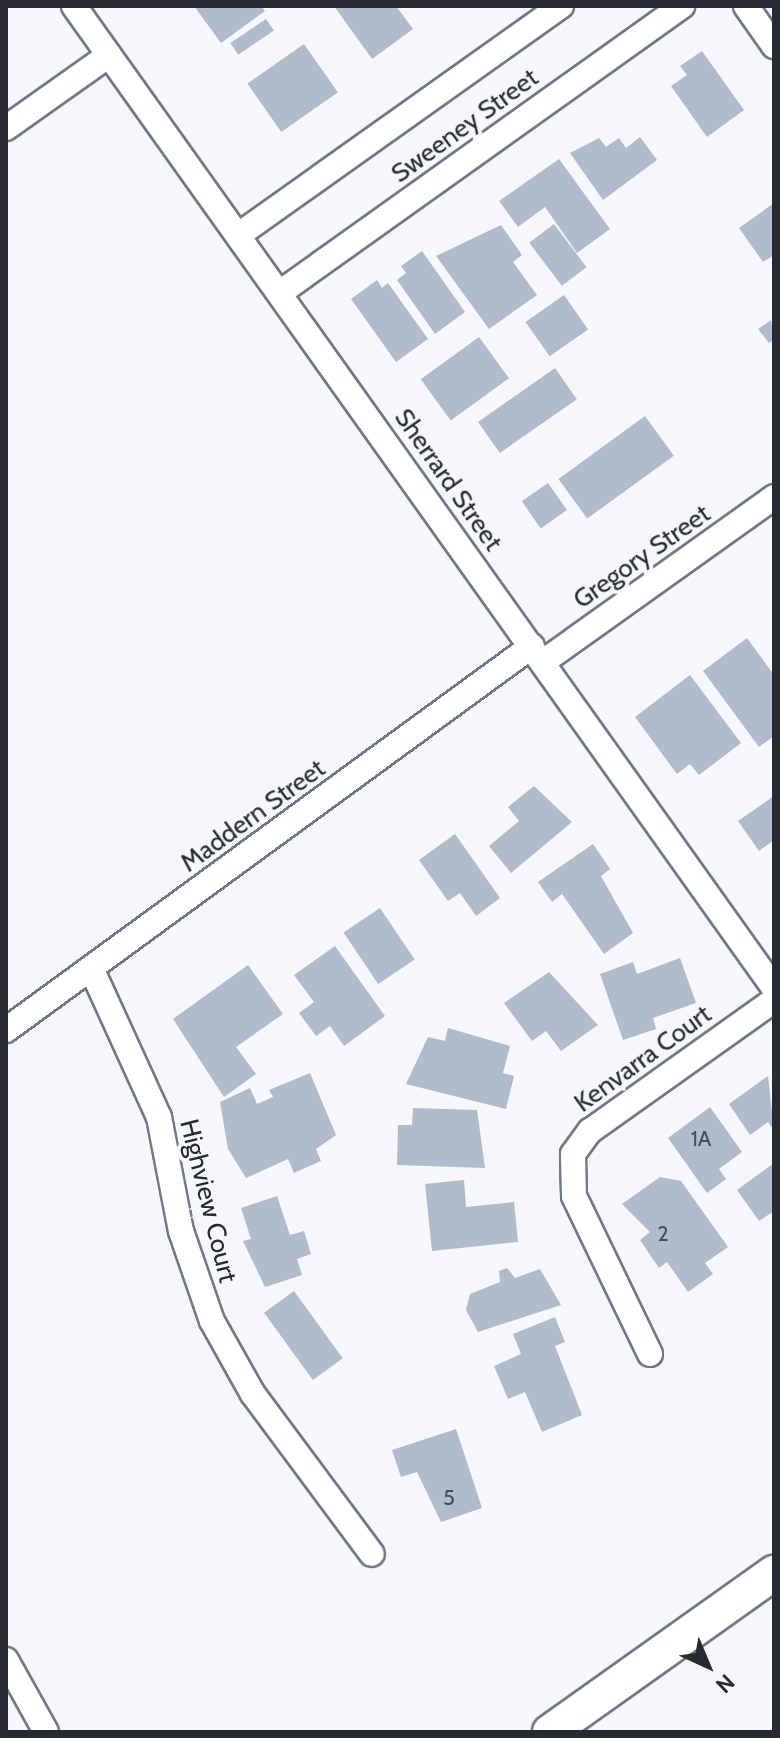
<!DOCTYPE html>
<html>
<head>
<meta charset="utf-8">
<style>
  body { margin:0 }
  #map { position:relative; width:780px; height:1738px; overflow:hidden; background:#f5f7fb; font-family:Cabin,sans-serif }
  div>[style] { position:absolute }
  .building>* { inset:0; background:#b0bbcd; transform-origin:0 0 }
  .roads { filter:drop-shadow(2px 0 #6e7989) drop-shadow(-2px 0 #6e7989) drop-shadow(0 2px #6e7989) drop-shadow(0 -2px #6e7989) }
  .street>* { height:24px; margin:-12px; padding:0 12px; transform-origin:12px; border-radius:12px; background:#fff }
  .secondary>* { height:34px; margin:-17px; padding:0 17px; transform-origin:17px; border-radius:17px; background:#fff }
  span { translate:-50% -50%; white-space:nowrap; text-align:center; line-height:1.15; -webkit-text-stroke:8px #f5f7fb; paint-order:stroke }
  .number-label { font-size:22px; color:#484e58 }
  .number-label span { -webkit-text-stroke-width:0 }
  .street-label { font-size:26px; color:#262a31 }
  .frame { position:absolute; inset:0; border:8px solid #262a31; pointer-events:none }
  .north { position:absolute; left:668px; top:1626px; width:80px; height:80px; -webkit-text-stroke:6px #f5f7fb; paint-order:stroke; rotate:136deg; font-size:22px; font-weight:700; line-height:32px; text-align:center; color:#262a31 }
  .north::after { content:''; display:block; margin:auto; width:28px; height:36px; background:#262a31; clip-path:polygon(50% 0,100% 100%,50% 72%,0 100%) }
</style>
</head>
<body>
<div id="map">
  <div class="building">
    <div style="clip-path:polygon(194px 6px,261px 6px,265px 11px,221px 43px)"></div>
    <div style="clip-path:polygon(334px 6px,396px 6px,413px 29px,372px 59px)"></div>
    <div style="left:266px;top:19px;width:14px;height:43px;rotate:56deg"></div>
    <div style="left:304px;top:44px;width:59px;height:69px;rotate:55deg"></div>
    <div style="clip-path:polygon(702px 51px,744px 110px,707px 137px,671px 86px,687px 75px,680px 66px)"></div>
    <div style="clip-path:polygon(640px 137px,657px 160px,603px 200px,570px 153px,599px 138px,606px 147px,619px 138px,626px 148px)"></div>
    <div style="clip-path:polygon(559px 159px,610px 229px,577px 253px,545px 207px,518px 227px,499px 201px)"></div>
    <div style="clip-path:polygon(774px 203px,774px 255px,763px 262px,739px 228px)"></div>
    <div style="left:554px;top:224px;width:54px;height:31px;rotate:53deg"></div>
    <div style="clip-path:polygon(501px 225px,522px 255px,513px 262px,537px 295px,489px 329px,436px 256px)"></div>
    <div style="clip-path:polygon(422px 251px,465px 312px,435px 334px,397px 280px,406px 273px,401px 266px)"></div>
    <div style="clip-path:polygon(377px 280px,382px 288px,388px 283px,428px 339px,396px 362px,351px 299px)"></div>
    <div style="left:564px;top:295px;width:42px;height:47px;rotate:55deg"></div>
    <div style="clip-path:polygon(771px 320px,774px 339px,769px 343px,758px 329px)"></div>
    <div style="left:479px;top:337px;width:51px;height:72px;rotate:54deg"></div>
    <div style="left:555px;top:368px;width:38px;height:94px;rotate:55deg"></div>
    <div style="left:645px;top:416px;width:49px;height:107px;rotate:54deg"></div>
    <div style="left:548px;top:483px;width:33px;height:32px;rotate:55deg"></div>
    <div style="clip-path:polygon(747px 638px,774px 675px,774px 736px,759px 747px,703px 671px)"></div>
    <div style="clip-path:polygon(690px 675px,741px 743px,699px 775px,690px 764px,677px 774px,635px 717px)"></div>
    <div style="clip-path:polygon(534px 786px,572px 822px,511px 873px,489px 846px,519px 821px,508px 807px)"></div>
    <div style="clip-path:polygon(774px 796px,774px 840px,759px 851px,738px 821px)"></div>
    <div style="clip-path:polygon(455px 834px,500px 898px,476px 916px,460px 893px,448px 901px,419px 860px)"></div>
    <div style="clip-path:polygon(593px 844px,610px 869px,601px 876px,633px 933px,604px 954px,562px 894px,552px 902px,538px 882px)"></div>
    <div style="left:380px;top:908px;width:62px;height:44px;rotate:56deg"></div>
    <div style="clip-path:polygon(335px 946px,385px 1016px,344px 1046px,330px 1026px,316px 1036px,299px 1013px,314px 1002px,294px 975px)"></div>
    <div style="clip-path:polygon(680px 958px,696px 1003px,653px 1018px,656px 1029px,623px 1040px,600px 974px,633px 962px,637px 974px)"></div>
    <div style="clip-path:polygon(248px 965px,283px 1014px,236px 1047px,256px 1074px,224px 1097px,173px 1019px)"></div>
    <div style="clip-path:polygon(549px 972px,598px 1025px,561px 1051px,546px 1031px,532px 1041px,504px 1003px)"></div>
    <div style="clip-path:polygon(448px 1028px,510px 1046px,503px 1073px,514px 1076px,506px 1109px,406px 1084px,428px 1037px,445px 1041px)"></div>
    <div style="clip-path:polygon(310px 1073px,336px 1135px,316px 1149px,321px 1161px,294px 1173px,288px 1159px,246px 1178px,228px 1149px,220px 1102px,250px 1088px,257px 1104px,273px 1097px,269px 1090px)"></div>
    <div style="clip-path:polygon(768px 1076px,774px 1130px,768px 1122px,750px 1135px,729px 1104px)"></div>
    <div style="clip-path:polygon(710px 1107px,742px 1152px,719px 1169px,726px 1179px,707px 1193px,668px 1138px)"></div>
    <div style="clip-path:polygon(413px 1108px,477px 1110px,485px 1168px,397px 1165px,398px 1125px,412px 1125px)"></div>
    <div style="clip-path:polygon(774px 1163px,774px 1211px,759px 1221px,737px 1190px)"></div>
    <div style="clip-path:polygon(660px 1177px,681px 1181px,728px 1247px,705px 1263px,713px 1274px,688px 1292px,667px 1262px,659px 1268px,640px 1240px,650px 1232px,622px 1204px)"></div>
    <div style="clip-path:polygon(464px 1180px,466px 1207px,514px 1202px,518px 1242px,432px 1251px,425px 1184px)"></div>
    <div style="clip-path:polygon(277px 1196px,290px 1235px,304px 1231px,311px 1254px,297px 1259px,302px 1275px,265px 1287px,243px 1241px,251px 1239px,241px 1208px)"></div>
    <div style="clip-path:polygon(507px 1268px,515px 1278px,540px 1269px,561px 1305px,478px 1332px,466px 1310px,470px 1294px,500px 1282px,499px 1271px)"></div>
    <div style="left:294px;top:1291px;width:83px;height:37px;rotate:54deg"></div>
    <div style="clip-path:polygon(555px 1317px,565px 1342px,555px 1346px,582px 1415px,542px 1432px,525px 1392px,508px 1399px,494px 1366px,521px 1354px,513px 1334px)"></div>
    <div style="clip-path:polygon(456px 1429px,482px 1508px,441px 1522px,417px 1472px,401px 1477px,392px 1450px)"></div>
  </div>
  <div class="roads">
    <div class="street">
      <div style="left:74px;top:6px;width:1206px;rotate:54.52deg"></div>
      <div style="left:746px;top:6px;width:49px;rotate:55deg"></div>
      <div style="left:6px;top:128px;width:126px;rotate:-35.3deg"></div>
      <div style="left:240px;top:234px;width:394px;rotate:-35.4deg"></div>
      <div style="left:281px;top:292px;width:493px;rotate:-35.5deg"></div>
      <div style="left:543px;top:662px;width:284px;rotate:-35.5deg"></div>
      <div style="left:91px;top:968px;width:164px;rotate:65.5deg"></div>
      <div style="left:159px;top:1117px;width:116px;rotate:79.1deg"></div>
      <div style="left:181px;top:1231px;width:95px;rotate:71deg"></div>
      <div style="left:212px;top:1321px;width:84px;rotate:60.7deg"></div>
      <div style="left:253px;top:1394px;width:199px;rotate:53.4deg"></div>
      <div style="left:6px;top:1030px;width:651px;rotate:-36.13deg"></div>
      <div style="left:650px;top:1354px;width:175px;rotate:-115.7deg"></div>
      <div style="left:574px;top:1196px;width:42px;rotate:-91.4deg"></div>
      <div style="left:573px;top:1154px;width:29px;rotate:-54deg"></div>
      <div style="left:590px;top:1131px;width:226px;rotate:-35.4deg"></div>
      <div style="left:6px;top:1660px;width:82px;rotate:60.9deg"></div>
    </div>
    <div class="secondary">
      <div style="left:550px;top:1732px;width:275px;rotate:-35.4deg"></div>
    </div>
  </div>
  <div class="number-label">
    <span style="left:701px;top:1139px">1A</span>
    <span style="left:663px;top:1234px">2</span>
    <span style="left:449px;top:1498px">5</span>
  </div>
  <div class="street-label">
    <span style="left:465px;top:126px;rotate:-36deg">Sweeney Street</span>
    <span style="left:448px;top:480px;rotate:55deg">Sherrard Street</span>
    <span style="left:642px;top:557px;rotate:-35deg">Gregory Street</span>
    <span style="left:253px;top:816px;rotate:-36deg">Maddern Street</span>
    <span style="left:643px;top:1059px;rotate:-36deg">Kenvarra Court</span>
    <span style="left:208px;top:1201px;rotate:76deg">Highview Court</span>
  </div>
  <div class="frame"></div>
  <div class="north">N</div>
</div>
</body>
</html>
